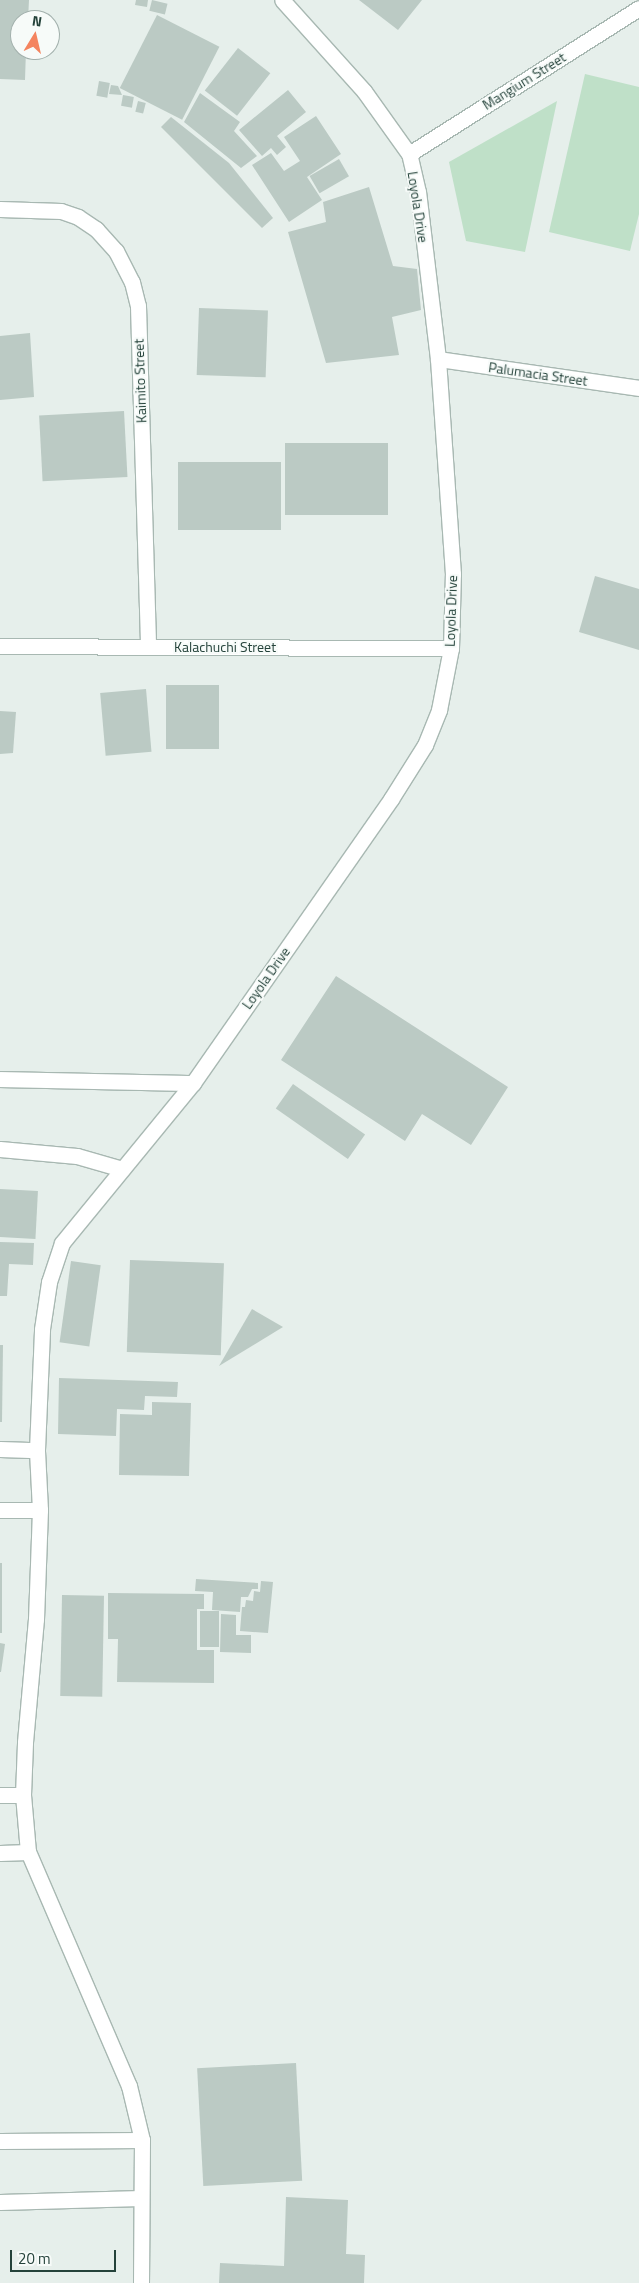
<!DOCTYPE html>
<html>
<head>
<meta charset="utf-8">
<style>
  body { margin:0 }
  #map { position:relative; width:639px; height:2283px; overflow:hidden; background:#e6efeb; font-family:"Titillium Web",sans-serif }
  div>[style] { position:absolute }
  .green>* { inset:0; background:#bfe0c8 }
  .building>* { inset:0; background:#bbcac4; transform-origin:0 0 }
  .roads { filter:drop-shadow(1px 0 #a8b8b2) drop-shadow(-1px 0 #a8b8b2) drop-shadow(0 1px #a8b8b2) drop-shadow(0 -1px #a8b8b2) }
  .minor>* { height:15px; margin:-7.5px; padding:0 7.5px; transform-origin:7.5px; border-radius:7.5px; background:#fff }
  span { translate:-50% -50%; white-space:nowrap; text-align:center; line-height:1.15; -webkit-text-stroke:4px #f7fbf9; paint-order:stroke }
  .street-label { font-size:14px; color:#24423a }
  .north { position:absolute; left:10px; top:10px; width:50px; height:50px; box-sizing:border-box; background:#f7fbf9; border:1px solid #a3b1ad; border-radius:50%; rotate:9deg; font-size:14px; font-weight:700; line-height:20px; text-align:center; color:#24423a }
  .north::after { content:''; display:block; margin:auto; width:18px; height:22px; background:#f4845f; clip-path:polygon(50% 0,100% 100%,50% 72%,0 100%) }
  .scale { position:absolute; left:10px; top:2250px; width:106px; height:22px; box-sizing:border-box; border:2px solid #24423a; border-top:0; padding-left:6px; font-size:15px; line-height:18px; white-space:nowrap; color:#24423a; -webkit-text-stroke:4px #f7fbf9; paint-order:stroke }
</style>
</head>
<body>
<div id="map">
  <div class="green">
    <div style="clip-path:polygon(585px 74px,639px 87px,639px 214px,630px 251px,549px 232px)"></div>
    <div style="clip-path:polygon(557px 101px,525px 252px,466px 241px,449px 162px)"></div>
  </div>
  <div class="building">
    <div style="clip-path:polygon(0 0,29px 0,28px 20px,20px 20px,20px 50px,26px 50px,25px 80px,0 79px)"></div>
    <div style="clip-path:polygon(136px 0,148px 0,147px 7px,135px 5px)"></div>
    <div style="left:152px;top:0;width:16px;height:11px;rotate:14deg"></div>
    <div style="clip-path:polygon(359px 0,422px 0,398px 30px)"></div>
    <div style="left:157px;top:15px;width:70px;height:82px;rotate:27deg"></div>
    <div style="left:238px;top:48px;width:41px;height:54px;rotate:38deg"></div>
    <div style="left:99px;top:81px;width:11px;height:15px;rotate:10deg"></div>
    <div style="clip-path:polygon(111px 85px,118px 86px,122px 95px,109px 94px)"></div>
    <div style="clip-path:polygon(288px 90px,306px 112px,277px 136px,286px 147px,277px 155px,271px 148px,262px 156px,239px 130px)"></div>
    <div style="clip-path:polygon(200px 93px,240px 122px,234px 131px,257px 156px,241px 168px,184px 122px)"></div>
    <div style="left:123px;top:95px;width:11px;height:11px;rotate:10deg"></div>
    <div style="left:138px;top:101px;width:8px;height:11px;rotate:14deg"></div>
    <div style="clip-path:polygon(316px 116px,341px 154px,307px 177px,322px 200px,289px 222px,252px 165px,271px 153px,284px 171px,300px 161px,284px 137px)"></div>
    <div style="clip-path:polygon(171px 117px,229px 163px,273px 218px,262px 228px,161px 127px)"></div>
    <div style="left:339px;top:159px;width:20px;height:34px;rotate:60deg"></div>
    <div style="clip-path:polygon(369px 187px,393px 266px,417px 269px,421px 310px,392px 317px,399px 355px,326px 363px,288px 232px,326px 222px,323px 202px)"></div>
    <div style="left:199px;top:308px;width:69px;height:67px;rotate:2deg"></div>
    <div style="clip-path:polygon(30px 333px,34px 397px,0 400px,0 336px)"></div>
    <div style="left:124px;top:411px;width:66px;height:85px;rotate:87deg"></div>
    <div style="left:285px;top:443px;width:103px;height:72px"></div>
    <div style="left:178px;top:462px;width:103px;height:68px"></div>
    <div style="clip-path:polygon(595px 576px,639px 589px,639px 650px,579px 632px)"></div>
    <div style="left:166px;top:685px;width:53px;height:64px"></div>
    <div style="left:146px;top:689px;width:63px;height:46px;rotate:85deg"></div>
    <div style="clip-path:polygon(0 711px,16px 712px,13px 753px,0 754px)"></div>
    <div style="clip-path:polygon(336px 976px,508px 1087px,471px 1145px,422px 1114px,405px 1141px,281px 1060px)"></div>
    <div style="left:293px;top:1084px;width:88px;height:30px;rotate:35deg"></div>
    <div style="left:0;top:1189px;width:38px;height:48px;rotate:3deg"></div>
    <div style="clip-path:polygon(0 1242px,34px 1243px,33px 1265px,9px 1264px,7px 1296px,0 1296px)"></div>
    <div style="left:130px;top:1260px;width:94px;height:92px;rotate:2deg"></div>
    <div style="left:71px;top:1261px;width:30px;height:82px;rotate:8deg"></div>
    <div style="clip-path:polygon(252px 1309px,283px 1327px,219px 1366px)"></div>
    <div style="clip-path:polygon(0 1345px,3px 1345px,2px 1422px,0 1422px)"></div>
    <div style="clip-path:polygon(59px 1378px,178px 1382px,177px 1397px,145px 1396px,144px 1410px,117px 1409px,116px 1436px,58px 1434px)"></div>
    <div style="clip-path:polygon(152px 1402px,191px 1403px,189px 1476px,119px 1475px,120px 1414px,152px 1415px)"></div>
    <div style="left:0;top:1563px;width:2px;height:70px"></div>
    <div style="clip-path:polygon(196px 1579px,258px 1583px,258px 1589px,252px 1589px,248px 1597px,241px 1597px,240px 1612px,212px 1610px,213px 1592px,195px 1591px)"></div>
    <div style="clip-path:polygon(261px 1581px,273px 1582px,268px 1633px,240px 1631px,242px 1607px,245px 1607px,246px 1600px,253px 1601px,254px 1591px,260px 1592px)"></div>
    <div style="clip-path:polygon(108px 1593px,204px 1594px,204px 1609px,197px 1609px,197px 1650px,214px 1650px,214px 1683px,117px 1682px,118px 1639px,108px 1639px)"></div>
    <div style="left:62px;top:1595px;width:42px;height:101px;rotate:1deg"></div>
    <div style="left:200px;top:1611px;width:19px;height:36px"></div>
    <div style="clip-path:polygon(221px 1614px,236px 1615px,236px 1635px,251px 1635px,251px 1653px,220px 1652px)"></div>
    <div style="clip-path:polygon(0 1643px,5px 1644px,1px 1672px,0 1672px)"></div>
    <div style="left:296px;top:2063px;width:118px;height:99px;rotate:87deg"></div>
    <div style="clip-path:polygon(286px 2197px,348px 2200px,346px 2254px,365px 2255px,364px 2283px,219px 2283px,220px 2263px,284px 2266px)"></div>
  </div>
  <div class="roads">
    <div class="minor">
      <div style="left:409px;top:154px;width:272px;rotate:-32.4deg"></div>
      <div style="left:0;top:209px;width:61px;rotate:1.9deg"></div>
      <div style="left:61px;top:211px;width:18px;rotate:19deg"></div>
      <div style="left:78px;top:217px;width:22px;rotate:34deg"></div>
      <div style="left:96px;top:229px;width:30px;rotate:48deg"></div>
      <div style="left:116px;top:251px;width:35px;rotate:63deg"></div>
      <div style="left:132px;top:282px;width:25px;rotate:76deg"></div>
      <div style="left:138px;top:306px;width:340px;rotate:88.3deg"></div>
      <div style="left:438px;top:359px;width:203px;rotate:8.2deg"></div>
      <div style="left:0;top:646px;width:451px;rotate:0.3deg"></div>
      <div style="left:0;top:1079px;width:193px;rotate:1.2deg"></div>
      <div style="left:0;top:1149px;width:77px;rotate:5.2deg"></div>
      <div style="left:77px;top:1156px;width:47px;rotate:16.1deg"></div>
      <div style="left:0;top:1449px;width:37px;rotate:2deg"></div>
      <div style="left:0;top:1510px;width:40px"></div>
      <div style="left:0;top:1795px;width:23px"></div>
      <div style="left:0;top:1853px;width:28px;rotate:-2deg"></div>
      <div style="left:0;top:2141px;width:142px;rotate:-0.4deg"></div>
      <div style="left:0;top:2202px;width:141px;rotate:-1.6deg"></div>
      <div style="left:141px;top:2283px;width:143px;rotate:-89.6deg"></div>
      <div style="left:142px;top:2140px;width:56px;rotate:-103.5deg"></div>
      <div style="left:129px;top:2086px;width:255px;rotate:-113.3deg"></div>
      <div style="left:28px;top:1852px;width:57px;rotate:-95deg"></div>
      <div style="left:23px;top:1795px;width:53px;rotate:-87.8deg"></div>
      <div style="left:25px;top:1742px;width:123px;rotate:-84.9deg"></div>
      <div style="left:36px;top:1619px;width:109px;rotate:-87.9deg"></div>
      <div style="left:40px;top:1510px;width:60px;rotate:-92.9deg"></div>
      <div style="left:37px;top:1450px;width:121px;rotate:-87.6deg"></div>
      <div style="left:42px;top:1329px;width:48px;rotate:-81.5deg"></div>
      <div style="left:49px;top:1282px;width:41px;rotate:-71.6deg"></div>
      <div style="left:62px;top:1243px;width:207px;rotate:-50.7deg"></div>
      <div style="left:193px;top:1083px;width:346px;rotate:-55.1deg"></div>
      <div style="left:391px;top:799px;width:64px;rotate:-57.8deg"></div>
      <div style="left:425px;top:745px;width:38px;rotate:-68deg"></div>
      <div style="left:439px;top:710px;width:63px;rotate:-79deg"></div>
      <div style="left:451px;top:648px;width:74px;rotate:-88.5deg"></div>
      <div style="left:453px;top:574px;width:216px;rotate:-94deg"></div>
      <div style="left:438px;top:359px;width:168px;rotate:-96.8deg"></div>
      <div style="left:418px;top:192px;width:39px;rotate:-103deg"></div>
      <div style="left:409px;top:154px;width:77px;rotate:-125.5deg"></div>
      <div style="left:364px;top:91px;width:122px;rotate:-132deg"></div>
    </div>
  </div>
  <div class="street-label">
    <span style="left:524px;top:81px;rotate:-32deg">Mangium Street</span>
    <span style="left:418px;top:207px;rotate:81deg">Loyola Drive</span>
    <span style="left:538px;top:374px;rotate:8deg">Palumacia Street</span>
    <span style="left:140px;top:381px;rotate:-92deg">Kaimito Street</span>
    <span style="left:451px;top:611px;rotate:-88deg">Loyola Drive</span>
    <span style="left:225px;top:647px">Kalachuchi Street</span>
    <span style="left:266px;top:978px;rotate:-55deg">Loyola Drive</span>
  </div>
  <div class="north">N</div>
  <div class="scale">20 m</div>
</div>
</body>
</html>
